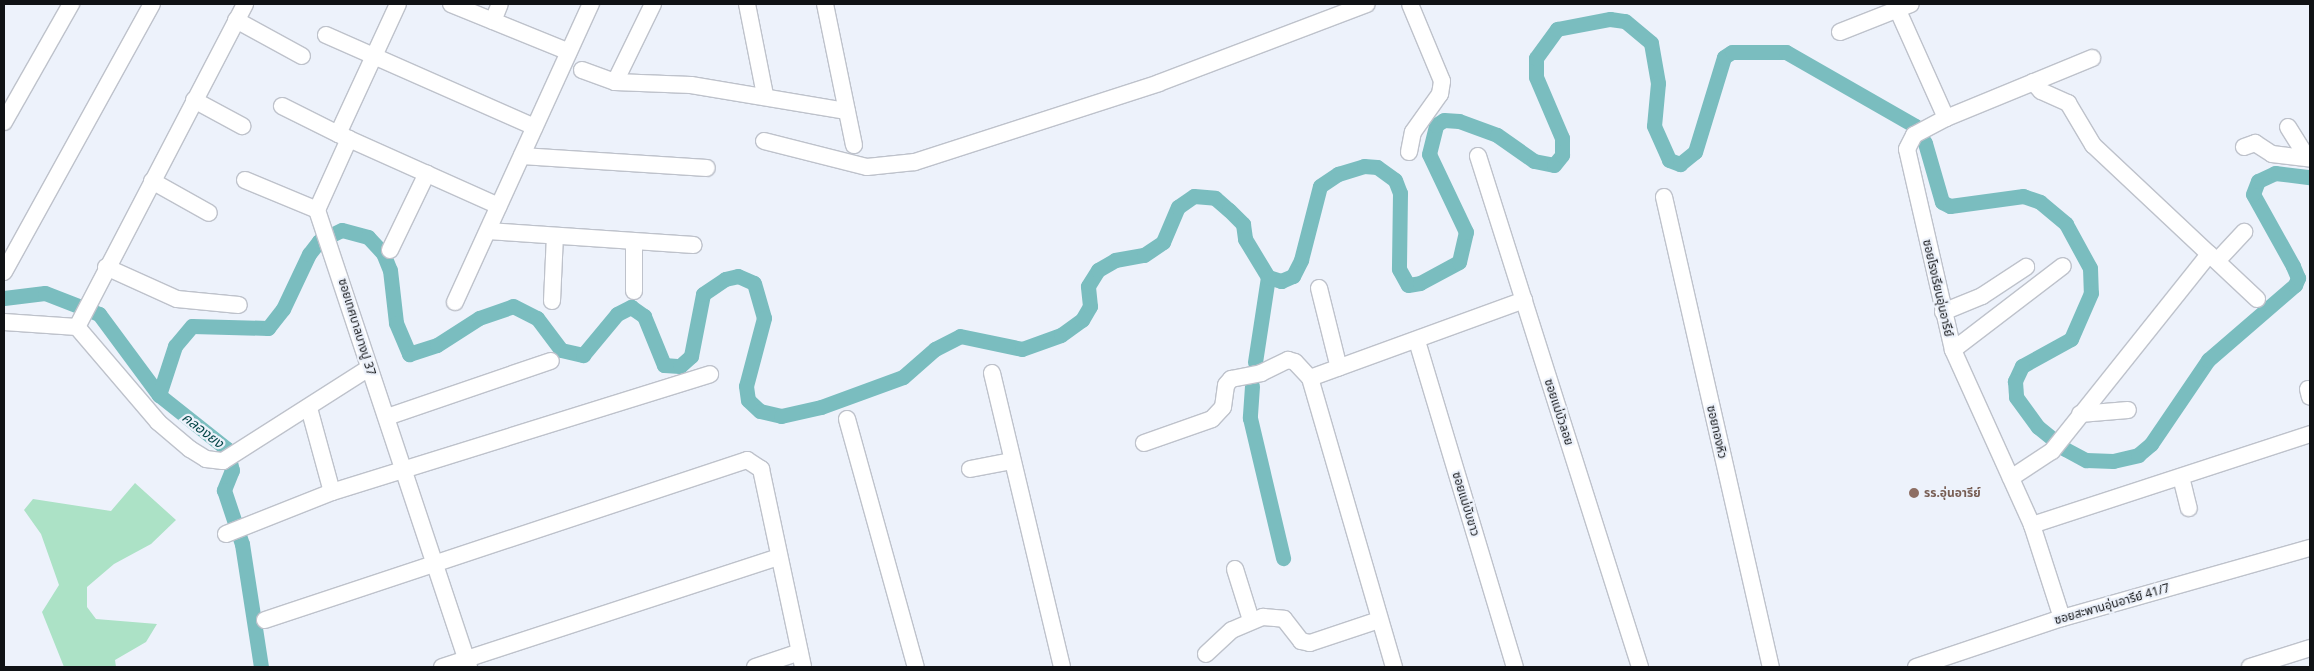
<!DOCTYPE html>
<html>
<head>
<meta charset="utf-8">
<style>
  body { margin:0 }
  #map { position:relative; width:2314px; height:671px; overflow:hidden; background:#edf2fb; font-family:"Noto Sans","Noto Sans Thai",sans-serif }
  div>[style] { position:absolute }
  .green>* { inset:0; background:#ace2c6 }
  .canal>* { height:15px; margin:-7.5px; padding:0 7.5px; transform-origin:7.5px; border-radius:7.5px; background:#7abdbf }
  .roads { filter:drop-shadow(1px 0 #bec2cb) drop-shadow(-1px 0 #bec2cb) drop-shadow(0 1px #bec2cb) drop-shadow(0 -1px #bec2cb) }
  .minor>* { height:16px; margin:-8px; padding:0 8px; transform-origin:8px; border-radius:8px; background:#fff }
  .dots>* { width:14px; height:14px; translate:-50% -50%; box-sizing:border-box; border:2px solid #edf2fb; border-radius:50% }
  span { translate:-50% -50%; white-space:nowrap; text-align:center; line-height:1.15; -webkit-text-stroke:4.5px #edf2fb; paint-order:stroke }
  .street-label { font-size:12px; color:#101215 }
  .education-label { font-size:12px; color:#785e54; font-weight:700 }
  .left { translate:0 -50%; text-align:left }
  .water-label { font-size:14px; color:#054648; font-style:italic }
  .frame { position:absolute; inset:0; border:5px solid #101215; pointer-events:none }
</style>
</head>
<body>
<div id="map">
  <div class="green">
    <div style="clip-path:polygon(135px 483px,176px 520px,151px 544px,114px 564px,87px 587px,87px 607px,96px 619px,157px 624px,146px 642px,115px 660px,116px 667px,64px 667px,42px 612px,59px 585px,41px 534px,24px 510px,33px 499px,111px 511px)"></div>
  </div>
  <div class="canal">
    <div style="left:4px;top:298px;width:41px;rotate:-7deg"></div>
    <div style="left:45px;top:293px;width:58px;rotate:21.3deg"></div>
    <div style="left:99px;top:314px;width:101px;rotate:53.5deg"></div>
    <div style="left:159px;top:395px;width:87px;rotate:38.5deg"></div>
    <div style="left:227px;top:449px;width:22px;rotate:77deg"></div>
    <div style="left:232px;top:470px;width:22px;rotate:112deg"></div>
    <div style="left:224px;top:490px;width:57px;rotate:71.6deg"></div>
    <div style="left:242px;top:544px;width:124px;rotate:81.2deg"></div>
    <div style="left:1255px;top:362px;width:86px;rotate:-81.3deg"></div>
    <div style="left:1252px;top:386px;width:32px;rotate:94deg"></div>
    <div style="left:1250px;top:418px;width:144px;rotate:76.7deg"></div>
    <div style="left:159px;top:395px;width:52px;rotate:-71.9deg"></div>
    <div style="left:175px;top:346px;width:26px;rotate:-50deg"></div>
    <div style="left:192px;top:326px;width:76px;rotate:1.5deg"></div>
    <div style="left:268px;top:328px;width:24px;rotate:-52deg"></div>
    <div style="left:283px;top:309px;width:61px;rotate:-64.7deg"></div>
    <div style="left:309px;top:254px;width:16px;rotate:-52deg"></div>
    <div style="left:319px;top:241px;width:25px;rotate:-26deg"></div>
    <div style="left:342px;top:230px;width:27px;rotate:15deg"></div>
    <div style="left:368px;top:237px;width:22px;rotate:47deg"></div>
    <div style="left:383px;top:253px;width:18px;rotate:68deg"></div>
    <div style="left:390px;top:270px;width:53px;rotate:83.5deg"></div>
    <div style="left:396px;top:323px;width:34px;rotate:67deg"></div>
    <div style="left:409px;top:354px;width:29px;rotate:-18deg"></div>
    <div style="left:437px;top:345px;width:50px;rotate:-32.7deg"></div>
    <div style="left:479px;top:318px;width:36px;rotate:-19deg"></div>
    <div style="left:513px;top:306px;width:27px;rotate:27deg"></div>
    <div style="left:537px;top:318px;width:40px;rotate:53deg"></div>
    <div style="left:561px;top:350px;width:23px;rotate:13deg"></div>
    <div style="left:583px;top:355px;width:53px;rotate:-50.3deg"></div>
    <div style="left:617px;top:314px;width:16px;rotate:-27deg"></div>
    <div style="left:631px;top:307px;width:16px;rotate:35deg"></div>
    <div style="left:644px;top:316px;width:53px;rotate:67.8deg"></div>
    <div style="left:664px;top:365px;width:16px;rotate:4deg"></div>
    <div style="left:680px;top:366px;width:15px;rotate:-42deg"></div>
    <div style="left:691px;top:356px;width:63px;rotate:-79deg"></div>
    <div style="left:703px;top:294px;width:27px;rotate:-34deg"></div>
    <div style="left:725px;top:279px;width:13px;rotate:-13deg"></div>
    <div style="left:738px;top:276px;width:17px;rotate:24deg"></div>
    <div style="left:754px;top:283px;width:36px;rotate:74deg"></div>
    <div style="left:764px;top:318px;width:70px;rotate:104.8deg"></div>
    <div style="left:746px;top:386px;width:14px;rotate:82deg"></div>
    <div style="left:748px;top:400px;width:16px;rotate:43deg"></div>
    <div style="left:760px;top:411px;width:22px;rotate:13deg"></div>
    <div style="left:781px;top:416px;width:41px;rotate:-12.7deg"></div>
    <div style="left:821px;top:407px;width:87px;rotate:-20.1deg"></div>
    <div style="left:903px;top:377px;width:43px;rotate:-41.2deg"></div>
    <div style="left:935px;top:349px;width:28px;rotate:-27deg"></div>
    <div style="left:960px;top:336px;width:63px;rotate:11.8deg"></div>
    <div style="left:1022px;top:349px;width:41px;rotate:-19.7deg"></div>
    <div style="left:1061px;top:335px;width:26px;rotate:-36deg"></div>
    <div style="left:1082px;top:320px;width:16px;rotate:-60deg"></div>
    <div style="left:1090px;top:306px;width:20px;rotate:-96deg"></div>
    <div style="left:1088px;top:286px;width:19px;rotate:-58deg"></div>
    <div style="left:1098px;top:270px;width:20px;rotate:-30deg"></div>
    <div style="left:1115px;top:260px;width:29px;rotate:-10deg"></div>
    <div style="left:1144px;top:255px;width:23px;rotate:-34deg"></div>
    <div style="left:1163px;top:242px;width:38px;rotate:-67deg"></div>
    <div style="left:1178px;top:207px;width:19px;rotate:-35deg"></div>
    <div style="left:1194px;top:196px;width:21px;rotate:5deg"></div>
    <div style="left:1215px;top:198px;width:18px;rotate:41deg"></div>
    <div style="left:1229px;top:210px;width:20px;rotate:45deg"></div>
    <div style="left:1243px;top:224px;width:15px;rotate:82deg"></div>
    <div style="left:1245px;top:239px;width:44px;rotate:58.8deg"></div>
    <div style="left:1268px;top:277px;width:14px;rotate:17deg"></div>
    <div style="left:1281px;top:281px;width:13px;rotate:-23deg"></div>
    <div style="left:1293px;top:276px;width:18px;rotate:-63deg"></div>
    <div style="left:1301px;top:260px;width:76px;rotate:-75.6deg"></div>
    <div style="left:1320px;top:186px;width:22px;rotate:-34deg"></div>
    <div style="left:1338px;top:174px;width:27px;rotate:-17deg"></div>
    <div style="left:1364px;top:166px;width:13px;rotate:4deg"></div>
    <div style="left:1377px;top:167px;width:22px;rotate:36deg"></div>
    <div style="left:1395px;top:180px;width:14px;rotate:69deg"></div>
    <div style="left:1400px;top:193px;width:76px;rotate:90.8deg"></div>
    <div style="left:1399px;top:269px;width:18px;rotate:61deg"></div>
    <div style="left:1408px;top:285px;width:12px;rotate:-9deg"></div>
    <div style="left:1420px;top:283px;width:44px;rotate:-28.3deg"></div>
    <div style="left:1459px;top:262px;width:31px;rotate:-77deg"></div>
    <div style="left:1466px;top:232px;width:86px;rotate:-115.4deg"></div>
    <div style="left:1429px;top:154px;width:30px;rotate:-76deg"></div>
    <div style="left:1436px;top:125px;width:9px;rotate:-32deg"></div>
    <div style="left:1444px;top:120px;width:15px;rotate:4deg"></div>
    <div style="left:1459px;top:121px;width:40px;rotate:20.2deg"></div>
    <div style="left:1497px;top:135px;width:45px;rotate:35.1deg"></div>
    <div style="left:1534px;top:161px;width:20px;rotate:11deg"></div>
    <div style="left:1554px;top:165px;width:13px;rotate:-51deg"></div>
    <div style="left:1562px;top:155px;width:17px;rotate:-90deg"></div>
    <div style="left:1562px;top:138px;width:66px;rotate:-113.1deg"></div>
    <div style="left:1536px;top:77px;width:19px;rotate:-90deg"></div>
    <div style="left:1536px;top:58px;width:36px;rotate:-54deg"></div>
    <div style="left:1557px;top:29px;width:54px;rotate:-10.7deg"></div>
    <div style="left:1610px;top:19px;width:15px;rotate:8deg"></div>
    <div style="left:1625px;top:21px;width:34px;rotate:40deg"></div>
    <div style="left:1651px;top:43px;width:41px;rotate:80.1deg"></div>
    <div style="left:1658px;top:83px;width:43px;rotate:95.3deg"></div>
    <div style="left:1654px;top:126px;width:37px;rotate:66deg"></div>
    <div style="left:1669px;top:160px;width:12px;rotate:20deg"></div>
    <div style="left:1680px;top:164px;width:19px;rotate:-39deg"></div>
    <div style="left:1695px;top:152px;width:99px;rotate:-73deg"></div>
    <div style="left:1724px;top:57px;width:9px;rotate:-32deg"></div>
    <div style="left:1732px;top:52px;width:54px"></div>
    <div style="left:1786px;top:52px;width:149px;rotate:29.8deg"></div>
    <div style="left:1915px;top:126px;width:20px;rotate:60deg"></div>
    <div style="left:1925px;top:143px;width:61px;rotate:73.9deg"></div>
    <div style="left:1942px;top:202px;width:9px;rotate:27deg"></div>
    <div style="left:1950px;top:206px;width:74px;rotate:-7.8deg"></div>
    <div style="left:2023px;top:196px;width:18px;rotate:19deg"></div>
    <div style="left:2040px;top:202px;width:34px;rotate:40deg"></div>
    <div style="left:2066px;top:224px;width:50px;rotate:61.4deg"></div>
    <div style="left:2090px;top:268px;width:25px;rotate:88deg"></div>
    <div style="left:2091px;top:293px;width:50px;rotate:113.5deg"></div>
    <div style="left:2071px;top:339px;width:56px;rotate:151.1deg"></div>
    <div style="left:2022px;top:366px;width:17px;rotate:115deg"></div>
    <div style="left:2015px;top:381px;width:16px;rotate:86deg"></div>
    <div style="left:2016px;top:397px;width:37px;rotate:54deg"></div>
    <div style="left:2038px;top:427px;width:35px;rotate:39deg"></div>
    <div style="left:2065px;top:449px;width:24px;rotate:28deg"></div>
    <div style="left:2086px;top:460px;width:27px;rotate:2deg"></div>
    <div style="left:2113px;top:461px;width:26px;rotate:-13deg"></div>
    <div style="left:2138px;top:455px;width:17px;rotate:-40deg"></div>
    <div style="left:2151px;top:444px;width:102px;rotate:-55.8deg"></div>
    <div style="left:2208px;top:360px;width:115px;rotate:-40.8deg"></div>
    <div style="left:2295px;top:285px;width:8px;rotate:-67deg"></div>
    <div style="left:2298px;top:278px;width:13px;rotate:-113deg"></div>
    <div style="left:2293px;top:266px;width:82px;rotate:-119.1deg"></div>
    <div style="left:2253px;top:194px;width:14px;rotate:-69deg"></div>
    <div style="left:2258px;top:181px;width:19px;rotate:-25deg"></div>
    <div style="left:2275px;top:173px;width:35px;rotate:7deg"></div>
  </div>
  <div class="roads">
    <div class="minor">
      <div style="left:398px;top:4px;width:143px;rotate:114.8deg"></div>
      <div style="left:338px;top:134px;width:12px;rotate:24deg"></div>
      <div style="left:349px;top:139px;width:78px;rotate:114.3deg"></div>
      <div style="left:317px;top:210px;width:482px;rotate:71.6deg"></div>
      <div style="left:451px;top:4px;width:127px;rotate:22.1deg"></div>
      <div style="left:747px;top:4px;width:93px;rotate:78.8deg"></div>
      <div style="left:825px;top:4px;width:144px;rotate:78.4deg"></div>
      <div style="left:1895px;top:4px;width:125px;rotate:65.9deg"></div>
      <div style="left:236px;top:20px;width:75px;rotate:28.6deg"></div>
      <div style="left:493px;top:21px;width:18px;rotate:-68deg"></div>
      <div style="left:1840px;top:32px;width:76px;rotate:-21.5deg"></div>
      <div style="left:326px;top:35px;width:228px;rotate:23.8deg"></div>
      <div style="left:582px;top:70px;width:35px;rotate:20deg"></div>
      <div style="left:615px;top:82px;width:76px;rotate:2.3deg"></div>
      <div style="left:691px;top:85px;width:158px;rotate:9.5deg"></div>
      <div style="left:615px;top:82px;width:87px;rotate:-64deg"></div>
      <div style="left:2033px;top:82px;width:12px;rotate:48deg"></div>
      <div style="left:2041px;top:91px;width:30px;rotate:24deg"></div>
      <div style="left:2068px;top:103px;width:49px;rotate:59.2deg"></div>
      <div style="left:2093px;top:145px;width:225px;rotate:43.2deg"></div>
      <div style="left:194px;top:100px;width:55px;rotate:28.4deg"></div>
      <div style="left:282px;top:106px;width:63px;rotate:26.6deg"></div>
      <div style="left:4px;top:122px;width:136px;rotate:-60.4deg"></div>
      <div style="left:2288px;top:127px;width:36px;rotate:58deg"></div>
      <div style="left:349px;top:139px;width:164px;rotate:24.1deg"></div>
      <div style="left:764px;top:141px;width:106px;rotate:14.2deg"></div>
      <div style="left:867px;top:167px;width:48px;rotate:-5.9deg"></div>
      <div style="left:915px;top:162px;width:256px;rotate:-17.9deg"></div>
      <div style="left:1159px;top:83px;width:222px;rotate:-20.8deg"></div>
      <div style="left:2244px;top:147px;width:12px;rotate:-20deg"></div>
      <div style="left:2255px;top:143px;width:20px;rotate:33deg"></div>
      <div style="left:2272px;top:154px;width:38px;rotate:7deg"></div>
      <div style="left:1409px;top:152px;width:20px;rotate:-79deg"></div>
      <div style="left:1413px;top:132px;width:47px;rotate:-54.6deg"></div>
      <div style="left:1440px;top:94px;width:13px;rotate:-81deg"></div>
      <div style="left:1442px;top:81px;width:83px;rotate:-112.6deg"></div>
      <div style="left:522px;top:156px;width:185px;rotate:3.7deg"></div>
      <div style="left:1478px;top:156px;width:536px;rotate:72.41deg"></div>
      <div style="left:245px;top:180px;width:78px;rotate:22.6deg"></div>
      <div style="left:152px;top:181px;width:65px;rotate:29.3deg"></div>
      <div style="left:1664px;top:197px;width:482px;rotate:77.2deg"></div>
      <div style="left:488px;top:231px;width:206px;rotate:3.9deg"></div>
      <div style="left:390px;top:250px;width:85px;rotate:-64.3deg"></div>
      <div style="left:2217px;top:261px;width:40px;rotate:-47deg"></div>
      <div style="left:106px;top:267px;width:78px;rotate:24.3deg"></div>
      <div style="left:177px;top:299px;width:62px;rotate:5.5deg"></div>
      <div style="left:4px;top:272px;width:306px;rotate:-61.1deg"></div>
      <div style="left:1319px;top:288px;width:82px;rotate:76deg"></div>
      <div style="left:634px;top:291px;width:48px;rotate:-90deg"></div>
      <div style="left:552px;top:301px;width:65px;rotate:-87.4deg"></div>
      <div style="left:455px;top:302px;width:328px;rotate:-65.5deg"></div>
      <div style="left:1943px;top:312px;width:42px;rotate:-22.3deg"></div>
      <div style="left:1982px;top:296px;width:53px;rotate:-33.4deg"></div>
      <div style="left:4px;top:322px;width:73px;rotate:3.9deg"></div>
      <div style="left:77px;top:327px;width:125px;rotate:49.5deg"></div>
      <div style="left:158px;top:422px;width:42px;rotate:40.2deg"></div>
      <div style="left:190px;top:449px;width:19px;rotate:32deg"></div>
      <div style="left:206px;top:459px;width:17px;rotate:7deg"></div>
      <div style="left:223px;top:461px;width:173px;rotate:-32.5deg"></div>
      <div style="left:77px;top:327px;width:364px;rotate:-62.5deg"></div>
      <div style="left:1417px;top:341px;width:340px;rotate:73.3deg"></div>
      <div style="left:1953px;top:350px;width:138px;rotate:-37.4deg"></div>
      <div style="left:992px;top:373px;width:302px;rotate:76.6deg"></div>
      <div style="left:1310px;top:378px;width:228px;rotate:-20deg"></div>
      <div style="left:2308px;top:389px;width:8px;rotate:76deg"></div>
      <div style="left:309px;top:408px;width:87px;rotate:74.7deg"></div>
      <div style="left:2080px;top:414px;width:48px;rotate:-4.8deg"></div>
      <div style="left:387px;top:417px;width:173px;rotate:-18.9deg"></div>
      <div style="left:847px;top:419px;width:257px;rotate:74.5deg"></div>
      <div style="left:1144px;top:443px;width:72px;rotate:-19.4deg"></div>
      <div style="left:1212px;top:419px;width:16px;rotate:-47deg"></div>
      <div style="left:1223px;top:407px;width:22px;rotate:-82deg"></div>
      <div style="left:1226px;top:385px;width:8px;rotate:-50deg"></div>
      <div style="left:1231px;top:379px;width:31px;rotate:-11deg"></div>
      <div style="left:1261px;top:373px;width:30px;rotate:-26deg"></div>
      <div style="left:1288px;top:360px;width:7px;rotate:16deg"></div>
      <div style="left:1295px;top:362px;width:22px;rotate:47deg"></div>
      <div style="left:1310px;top:378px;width:301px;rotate:73.8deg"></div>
      <div style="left:970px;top:469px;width:43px;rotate:-10.8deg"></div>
      <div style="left:2181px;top:477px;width:32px;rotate:76deg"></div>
      <div style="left:2011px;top:478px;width:49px;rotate:-33.4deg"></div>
      <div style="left:2052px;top:451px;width:252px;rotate:-51.4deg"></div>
      <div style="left:2032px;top:525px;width:293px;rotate:-18.1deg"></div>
      <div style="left:226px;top:534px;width:114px;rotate:-21.6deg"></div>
      <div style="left:332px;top:492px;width:396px;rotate:-17.3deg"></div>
      <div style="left:1235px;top:569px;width:53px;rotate:72.6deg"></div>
      <div style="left:2062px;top:618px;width:98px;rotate:-107.9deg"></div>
      <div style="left:2032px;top:525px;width:192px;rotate:-114.3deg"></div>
      <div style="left:1953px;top:350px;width:206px;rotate:-102.9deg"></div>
      <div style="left:1907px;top:149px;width:16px;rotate:-63deg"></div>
      <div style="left:1914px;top:135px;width:36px;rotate:-28deg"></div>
      <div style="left:1946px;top:118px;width:158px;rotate:-22.3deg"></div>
      <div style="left:265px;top:620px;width:508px;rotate:-18.36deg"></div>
      <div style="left:747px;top:460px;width:17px;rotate:33deg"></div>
      <div style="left:761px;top:469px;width:202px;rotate:78deg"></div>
      <div style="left:1206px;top:654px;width:35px;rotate:-43deg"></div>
      <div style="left:1232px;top:630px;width:34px;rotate:-23deg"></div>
      <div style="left:1263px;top:617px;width:21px;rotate:5deg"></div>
      <div style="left:1284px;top:619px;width:28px;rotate:52deg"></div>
      <div style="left:1301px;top:641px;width:9px;rotate:13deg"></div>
      <div style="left:1310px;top:643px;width:73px;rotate:-18.4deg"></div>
      <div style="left:442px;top:667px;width:354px;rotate:-18.1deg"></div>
      <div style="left:755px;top:667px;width:47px;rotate:-18.4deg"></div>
      <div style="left:1916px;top:667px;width:154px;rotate:-18.6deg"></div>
      <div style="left:2062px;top:618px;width:258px;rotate:-15.8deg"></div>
      <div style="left:2250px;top:667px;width:63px;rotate:-17.6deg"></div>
    </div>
  </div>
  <div class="dots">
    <div style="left:1914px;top:493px;background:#8d6e63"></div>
  </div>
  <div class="street-label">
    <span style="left:1938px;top:288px;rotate:77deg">ซอยโรงเรียนอุ่นอารีย์</span>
    <span style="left:357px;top:327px;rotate:73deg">ซอยเทศบาลบางปู 37</span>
    <span style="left:1559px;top:412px;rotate:72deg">ซอยแม่บัวลอย</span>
    <span style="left:1717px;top:432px;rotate:77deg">ซอยทองหิว</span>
    <span style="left:1466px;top:504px;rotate:73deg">ซอยแม่บับขาว</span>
    <span style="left:2112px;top:604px;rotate:-16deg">ซอยสะพานอุ่นอารีย์ 41/7</span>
  </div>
  <div class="education-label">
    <span class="left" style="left:1924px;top:493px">รร.อุ่นอารีย์</span>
  </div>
  <div class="water-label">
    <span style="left:203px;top:430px;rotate:38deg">คลองยง</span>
  </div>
  <div class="frame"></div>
</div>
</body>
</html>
